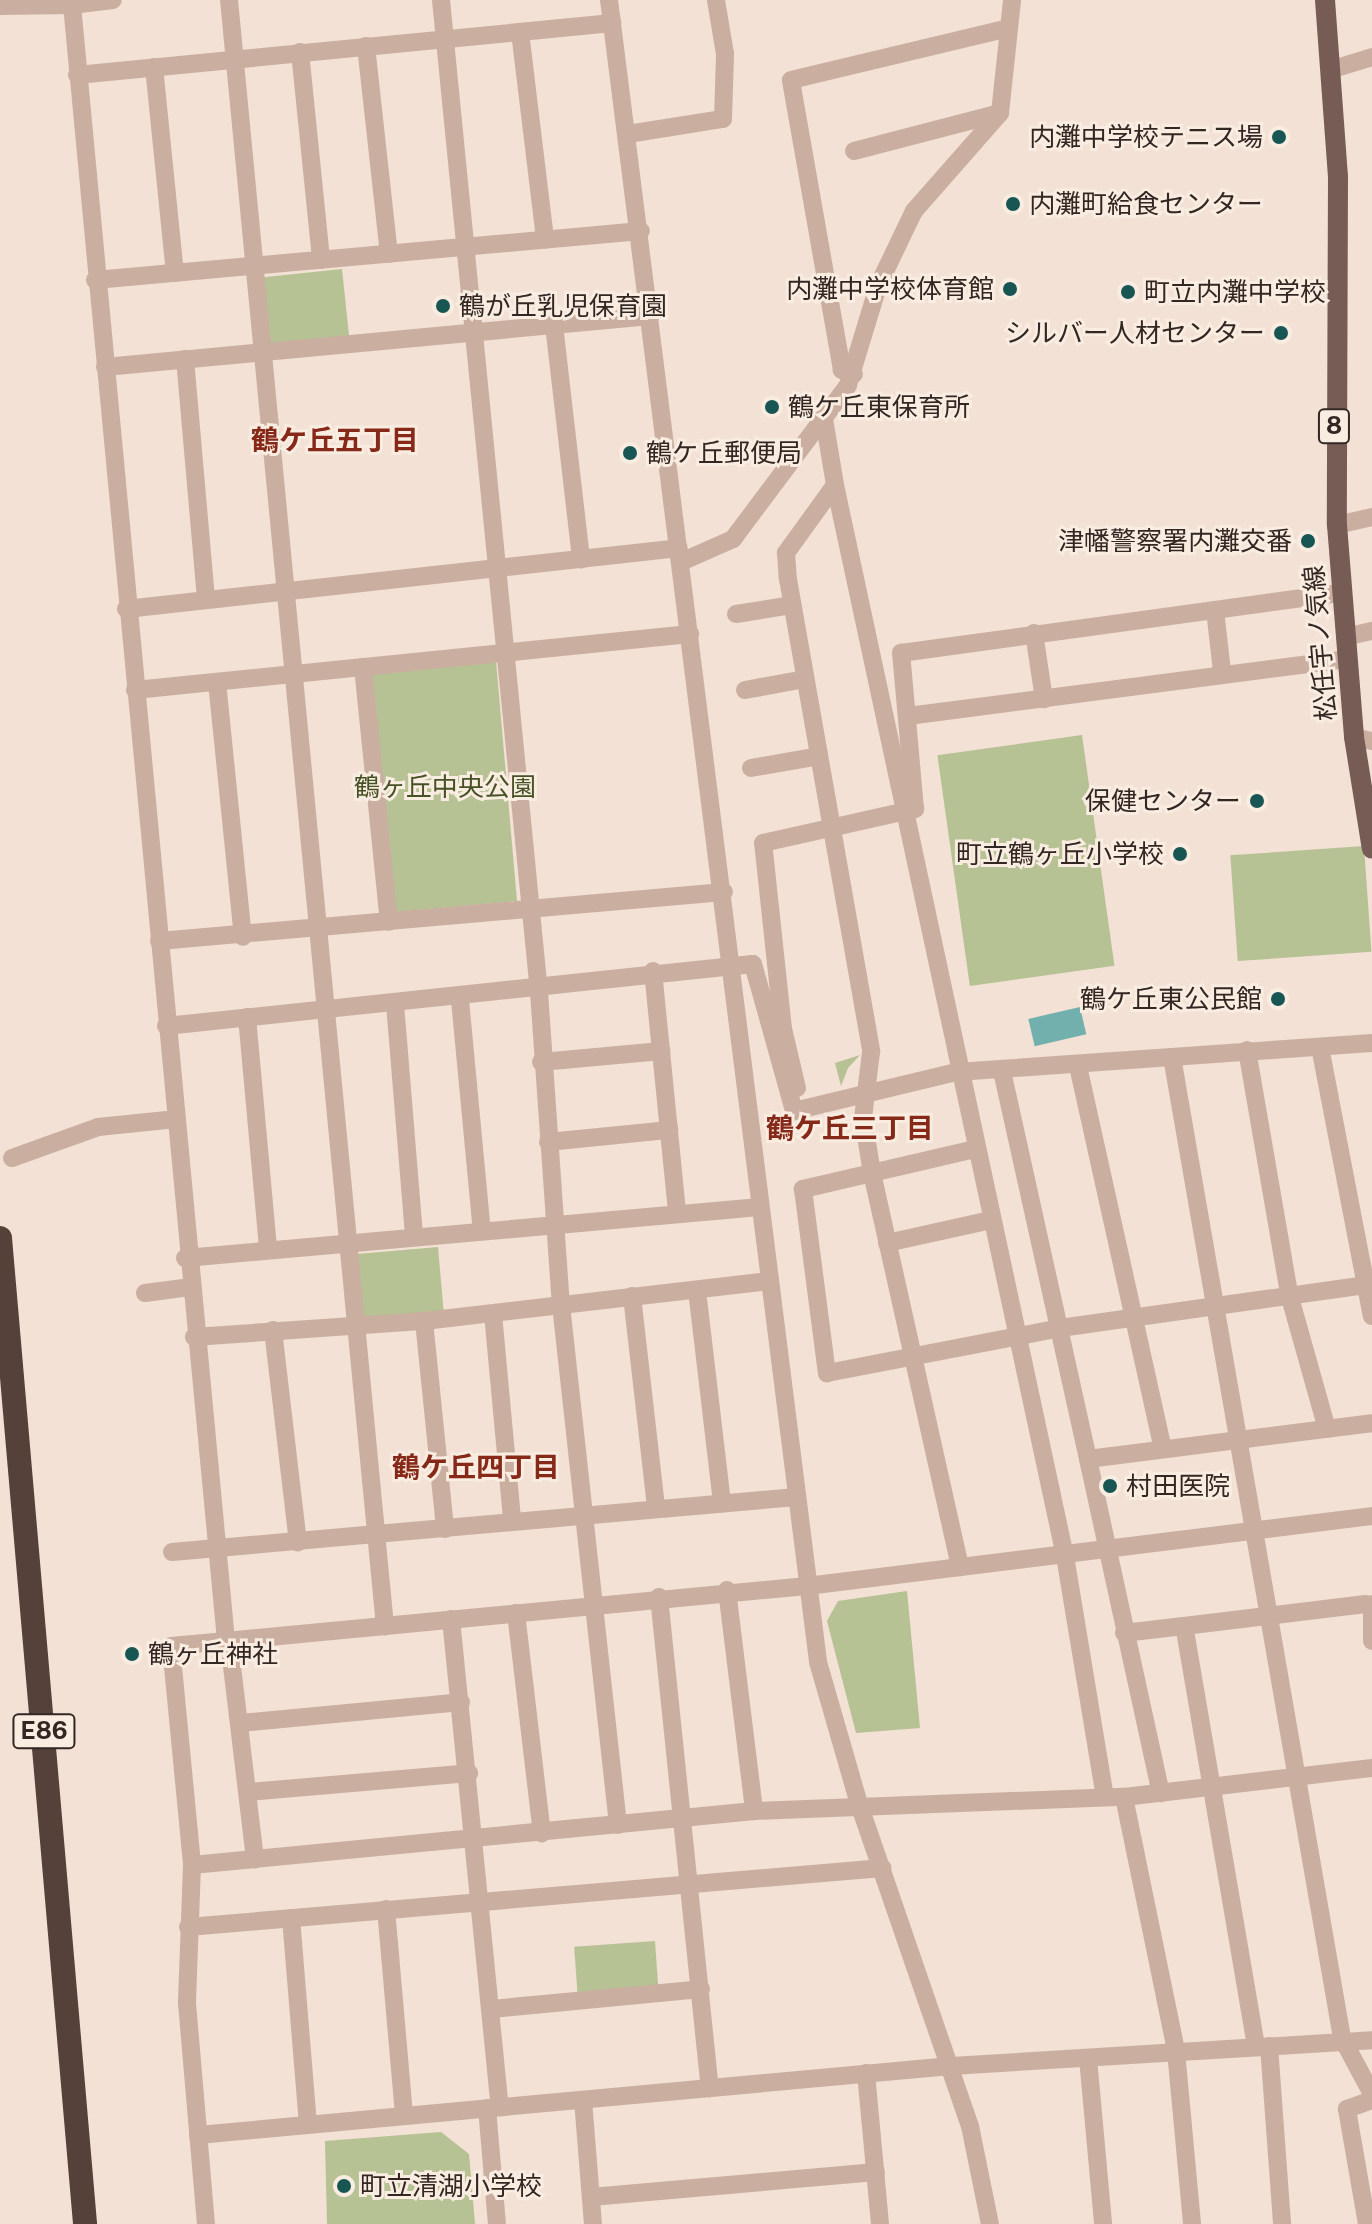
<!DOCTYPE html>
<html>
<head>
<meta charset="utf-8">
<style>
  body { margin:0 }
  #map { position:relative; width:1372px; height:2224px; overflow:hidden; background:#f2e1d4; font-family:"Public Sans","Noto Sans JP",sans-serif }
  div>[style] { position:absolute }
  .green>* { inset:0; background:#b6c194; transform-origin:0 0 }
  .water>* { inset:0; background:#72b0ad; transform-origin:0 0 }
  .minor>* { height:18px; margin:-9px; padding:0 9px; transform-origin:9px; border-radius:9px; background:#caafa0 }
  .major>* { height:20px; margin:-10px; padding:0 10px; transform-origin:10px; border-radius:10px; background:#765c54 }
  .highway>* { height:24px; margin:-12px; padding:0 12px; transform-origin:12px; border-radius:12px; background:#55403a }
  .dots>* { width:22px; height:22px; translate:-50% -50%; box-sizing:border-box; border:4px solid #f9ece0; border-radius:50% }
  span { translate:-50% -50%; white-space:nowrap; text-align:center; line-height:1.15; -webkit-text-stroke:6px #f9ece0; paint-order:stroke }
  .shield-label span { padding:2px 6px; background:#f9ece0; border:2px solid; border-radius:6px; -webkit-text-stroke-width:0 }
  .shield-label { font-size:24px; color:#332724; font-weight:700 }
  .poi-label { font-size:26px; color:#332724 }
  .right { translate:-100% -50%; text-align:right }
  .left { translate:0 -50%; text-align:left }
  .street-label { font-size:26px; color:#332724 }
  .park-label { font-size:26px; color:#465226 }
  .neighbourhood-label { font-size:28px; color:#862919; font-weight:700 }
</style>
</head>
<body>
<div id="map">
  <div class="green">
    <div style="left:342px;top:269px;width:70px;height:79px;rotate:84deg"></div>
    <div style="left:496px;top:661px;width:241px;height:125px;rotate:85deg"></div>
    <div style="left:1082px;top:735px;width:233px;height:146px;rotate:82deg"></div>
    <div style="left:1364px;top:846px;width:106px;height:134px;rotate:86deg"></div>
    <div style="clip-path:polygon(860px 1055px,848px 1068px,841px 1086px,835px 1063px)"></div>
    <div style="left:438px;top:1247px;width:65px;height:81px;rotate:85deg"></div>
    <div style="clip-path:polygon(907px 1591px,920px 1728px,856px 1733px,827px 1621px,838px 1601px)"></div>
    <div style="left:655px;top:1941px;width:46px;height:81px;rotate:86deg"></div>
    <div style="clip-path:polygon(441px 2132px,469px 2154px,475px 2224px,327px 2224px,325px 2141px)"></div>
  </div>
  <div class="water">
    <div style="left:1080px;top:1007px;width:28px;height:53px;rotate:77deg"></div>
  </div>
  <div class="minor">
    <div style="left:229px;top:0;width:1634px;rotate:84.52deg"></div>
    <div style="left:441px;top:0;width:997px;rotate:84.36deg"></div>
    <div style="left:539px;top:992px;width:314px;rotate:86deg"></div>
    <div style="left:561px;top:1305px;width:523px;rotate:83.74deg"></div>
    <div style="left:609px;top:0;width:1675px;rotate:82.83deg"></div>
    <div style="left:818px;top:1662px;width:148px;rotate:73.9deg"></div>
    <div style="left:859px;top:1804px;width:341px;rotate:71deg"></div>
    <div style="left:970px;top:2126px;width:100px;rotate:78.5deg"></div>
    <div style="left:72px;top:5px;width:41px;rotate:-7deg"></div>
    <div style="left:0;top:6px;width:72px;rotate:-0.8deg"></div>
    <div style="left:72px;top:5px;width:1643px;rotate:84.62deg"></div>
    <div style="left:226px;top:1641px;width:55px;rotate:174.8deg"></div>
    <div style="left:171px;top:1646px;width:220px;rotate:84.5deg"></div>
    <div style="left:192px;top:1865px;width:138px;rotate:92.1deg"></div>
    <div style="left:187px;top:2003px;width:222px;rotate:85.1deg"></div>
    <div style="left:520px;top:32px;width:209px;rotate:83.1deg"></div>
    <div style="left:366px;top:46px;width:209px;rotate:83.7deg"></div>
    <div style="left:300px;top:52px;width:209px;rotate:84.2deg"></div>
    <div style="left:154px;top:67px;width:207px;rotate:84.2deg"></div>
    <div style="left:1330px;top:70px;width:44px;rotate:-17.2deg"></div>
    <div style="left:77px;top:75px;width:538px;rotate:-5.55deg"></div>
    <div style="left:628px;top:134px;width:96px;rotate:-9deg"></div>
    <div style="left:723px;top:119px;width:65px;rotate:-88.2deg"></div>
    <div style="left:725px;top:54px;width:55px;rotate:-99.5deg"></div>
    <div style="left:854px;top:151px;width:151px;rotate:-14.6deg"></div>
    <div style="left:95px;top:280px;width:548px;rotate:-5.13deg"></div>
    <div style="left:554px;top:325px;width:236px;rotate:83.4deg"></div>
    <div style="left:185px;top:359px;width:242px;rotate:85deg"></div>
    <div style="left:105px;top:367px;width:548px;rotate:-5.34deg"></div>
    <div style="left:854px;top:374px;width:13px;rotate:-162deg"></div>
    <div style="left:842px;top:370px;width:294px;rotate:-100deg"></div>
    <div style="left:791px;top:80px;width:224px;rotate:-13.4deg"></div>
    <div style="left:824px;top:419px;width:67px;rotate:80.5deg"></div>
    <div style="left:835px;top:485px;width:84px;rotate:125.8deg"></div>
    <div style="left:786px;top:553px;width:26px;rotate:86deg"></div>
    <div style="left:788px;top:579px;width:480px;rotate:80deg"></div>
    <div style="left:871px;top:1052px;width:66px;rotate:96.9deg"></div>
    <div style="left:863px;top:1118px;width:56px;rotate:80.7deg"></div>
    <div style="left:872px;top:1173px;width:404px;rotate:77.4deg"></div>
    <div style="left:835px;top:485px;width:1095px;rotate:77.88deg"></div>
    <div style="left:1065px;top:1556px;width:244px;rotate:80.6deg"></div>
    <div style="left:1337px;top:525px;width:36px;rotate:-13deg"></div>
    <div style="left:681px;top:562px;width:57px;rotate:-23.9deg"></div>
    <div style="left:733px;top:539px;width:192px;rotate:-53.2deg"></div>
    <div style="left:848px;top:385px;width:103px;rotate:-73.1deg"></div>
    <div style="left:878px;top:286px;width:83px;rotate:-64.4deg"></div>
    <div style="left:914px;top:211px;width:130px;rotate:-48.7deg"></div>
    <div style="left:1000px;top:113px;width:114px;rotate:-83.9deg"></div>
    <div style="left:126px;top:609px;width:556px;rotate:-6.29deg"></div>
    <div style="left:1215px;top:610px;width:61px;rotate:83.5deg"></div>
    <div style="left:736px;top:614px;width:57px;rotate:-9.1deg"></div>
    <div style="left:1034px;top:633px;width:67px;rotate:81.4deg"></div>
    <div style="left:1345px;top:637px;width:28px;rotate:-13deg"></div>
    <div style="left:363px;top:667px;width:256px;rotate:84.2deg"></div>
    <div style="left:217px;top:682px;width:256px;rotate:84.2deg"></div>
    <div style="left:135px;top:690px;width:558px;rotate:-5.76deg"></div>
    <div style="left:745px;top:690px;width:61px;rotate:-10.4deg"></div>
    <div style="left:908px;top:716px;width:444px;rotate:-7.4deg"></div>
    <div style="left:1354px;top:737px;width:18px;rotate:13deg"></div>
    <div style="left:751px;top:768px;width:69px;rotate:-10deg"></div>
    <div style="left:159px;top:941px;width:567px;rotate:-4.96deg"></div>
    <div style="left:653px;top:971px;width:242px;rotate:84.3deg"></div>
    <div style="left:460px;top:1000px;width:232px;rotate:84.6deg"></div>
    <div style="left:395px;top:1004px;width:233px;rotate:85.3deg"></div>
    <div style="left:247px;top:1017px;width:234px;rotate:84.8deg"></div>
    <div style="left:166px;top:1026px;width:590px;rotate:-6.03deg"></div>
    <div style="left:753px;top:964px;width:153px;rotate:74.4deg"></div>
    <div style="left:794px;top:1111px;width:168px;rotate:-13.5deg"></div>
    <div style="left:957px;top:1072px;width:416px;rotate:-4deg"></div>
    <div style="left:1320px;top:1047px;width:274px;rotate:79.1deg"></div>
    <div style="left:1247px;top:1050px;width:248px;rotate:80.2deg"></div>
    <div style="left:1289px;top:1294px;width:140px;rotate:74.3deg"></div>
    <div style="left:1172px;top:1057px;width:996px;rotate:80.17deg"></div>
    <div style="left:1342px;top:2038px;width:64px;rotate:61.8deg"></div>
    <div style="left:541px;top:1062px;width:121px;rotate:-5.2deg"></div>
    <div style="left:1078px;top:1066px;width:392px;rotate:77.5deg"></div>
    <div style="left:1002px;top:1071px;width:397px;rotate:77.5deg"></div>
    <div style="left:1088px;top:1459px;width:286px;rotate:-7.2deg"></div>
    <div style="left:797px;top:1088px;width:61px;rotate:-103.3deg"></div>
    <div style="left:783px;top:1029px;width:187px;rotate:-96.1deg"></div>
    <div style="left:763px;top:843px;width:156px;rotate:-12.6deg"></div>
    <div style="left:915px;top:809px;width:157px;rotate:-95.1deg"></div>
    <div style="left:901px;top:653px;width:444px;rotate:-7.8deg"></div>
    <div style="left:548px;top:1142px;width:122px;rotate:-5.7deg"></div>
    <div style="left:975px;top:1149px;width:177px;rotate:166.9deg"></div>
    <div style="left:803px;top:1189px;width:186px;rotate:82.6deg"></div>
    <div style="left:827px;top:1373px;width:237px;rotate:-10.9deg"></div>
    <div style="left:1060px;top:1328px;width:315px;rotate:-8deg"></div>
    <div style="left:12px;top:1158px;width:91px;rotate:-19.8deg"></div>
    <div style="left:98px;top:1127px;width:79px;rotate:-5.8deg"></div>
    <div style="left:887px;top:1243px;width:107px;rotate:-12.5deg"></div>
    <div style="left:185px;top:1258px;width:577px;rotate:-5.07deg"></div>
    <div style="left:697px;top:1290px;width:215px;rotate:83.3deg"></div>
    <div style="left:145px;top:1293px;width:45px;rotate:-7.6deg"></div>
    <div style="left:632px;top:1296px;width:212px;rotate:83.5deg"></div>
    <div style="left:493px;top:1314px;width:206px;rotate:84.7deg"></div>
    <div style="left:424px;top:1321px;width:209px;rotate:84.2deg"></div>
    <div style="left:273px;top:1330px;width:214px;rotate:83.3deg"></div>
    <div style="left:194px;top:1337px;width:231px;rotate:-4deg"></div>
    <div style="left:424px;top:1321px;width:348px;rotate:-6.6deg"></div>
    <div style="left:1088px;top:1459px;width:342px;rotate:77.7deg"></div>
    <div style="left:172px;top:1552px;width:627px;rotate:-5.03deg"></div>
    <div style="left:727px;top:1590px;width:223px;rotate:83deg"></div>
    <div style="left:659px;top:1597px;width:494px;rotate:84.1deg"></div>
    <div style="left:1372px;top:1604px;width:37px;rotate:90deg"></div>
    <div style="left:516px;top:1613px;width:222px;rotate:83.3deg"></div>
    <div style="left:451px;top:1619px;width:490px;rotate:84.3deg"></div>
    <div style="left:1124px;top:1633px;width:60px;rotate:-6.7deg"></div>
    <div style="left:226px;top:1641px;width:584px;rotate:-5.41deg"></div>
    <div style="left:807px;top:1586px;width:569px;rotate:-7.06deg"></div>
    <div style="left:229px;top:1641px;width:220px;rotate:83.2deg"></div>
    <div style="left:240px;top:1723px;width:222px;rotate:-5.4deg"></div>
    <div style="left:249px;top:1792px;width:221px;rotate:-4.9deg"></div>
    <div style="left:1124px;top:1797px;width:259px;rotate:78.4deg"></div>
    <div style="left:1176px;top:2051px;width:174px;rotate:84.7deg"></div>
    <div style="left:192px;top:1865px;width:565px;rotate:-5.49deg"></div>
    <div style="left:754px;top:1811px;width:370px;rotate:-2.2deg"></div>
    <div style="left:1124px;top:1797px;width:250px;rotate:-6.7deg"></div>
    <div style="left:386px;top:1909px;width:207px;rotate:85deg"></div>
    <div style="left:291px;top:1918px;width:207px;rotate:85.3deg"></div>
    <div style="left:188px;top:1927px;width:697px;rotate:-4.86deg"></div>
    <div style="left:491px;top:2009px;width:211px;rotate:-5.4deg"></div>
    <div style="left:1256px;top:2046px;width:426px;rotate:-99.7deg"></div>
    <div style="left:1184px;top:1626px;width:183px;rotate:-6.9deg"></div>
    <div style="left:1269px;top:2046px;width:178px;rotate:85.8deg"></div>
    <div style="left:1088px;top:2058px;width:167px;rotate:84.8deg"></div>
    <div style="left:866px;top:2073px;width:152px;rotate:84.7deg"></div>
    <div style="left:583px;top:2100px;width:124px;rotate:85.4deg"></div>
    <div style="left:487px;top:2108px;width:116px;rotate:85.1deg"></div>
    <div style="left:198px;top:2135px;width:756px;rotate:-5.24deg"></div>
    <div style="left:951px;top:2066px;width:422px;rotate:-3.5deg"></div>
    <div style="left:591px;top:2197px;width:286px;rotate:-5deg"></div>
    <div style="left:1367px;top:2224px;width:117px;rotate:-99.9deg"></div>
    <div style="left:1347px;top:2109px;width:27px;rotate:-20deg"></div>
  </div>
  <div class="major">
    <div style="left:1325px;top:0;width:176px;rotate:85.8deg"></div>
    <div style="left:1338px;top:176px;width:349px;rotate:90.2deg"></div>
    <div style="left:1337px;top:525px;width:213px;rotate:85.4deg"></div>
    <div style="left:1354px;top:737px;width:113px;rotate:80.9deg"></div>
  </div>
  <div class="highway">
    <div style="left:0;top:1238px;width:990px;rotate:85.07deg"></div>
  </div>
  <div class="dots">
    <div style="left:1279px;top:137px;background:#185654"></div>
    <div style="left:1013px;top:204px;background:#185654"></div>
    <div style="left:1010px;top:289px;background:#185654"></div>
    <div style="left:1128px;top:292px;background:#185654"></div>
    <div style="left:443px;top:306px;background:#185654"></div>
    <div style="left:1281px;top:333px;background:#185654"></div>
    <div style="left:772px;top:407px;background:#185654"></div>
    <div style="left:630px;top:453px;background:#185654"></div>
    <div style="left:1308px;top:541px;background:#185654"></div>
    <div style="left:1257px;top:801px;background:#185654"></div>
    <div style="left:1180px;top:854px;background:#185654"></div>
    <div style="left:1278px;top:999px;background:#185654"></div>
    <div style="left:1110px;top:1486px;background:#185654"></div>
    <div style="left:132px;top:1654px;background:#185654"></div>
    <div style="left:344px;top:2186px;background:#185654"></div>
  </div>
  <div class="shield-label">
    <span style="left:1334px;top:426px">8</span>
    <span style="left:44px;top:1731px">E86</span>
  </div>
  <div class="poi-label">
    <span class="right" style="left:1263px;top:137px">内灘中学校テニス場</span>
    <span class="left" style="left:1029px;top:204px">内灘町給食センター</span>
    <span class="right" style="left:994px;top:289px">内灘中学校体育館</span>
    <span class="left" style="left:1144px;top:292px">町立内灘中学校</span>
    <span class="left" style="left:459px;top:306px">鶴が丘乳児保育園</span>
    <span class="right" style="left:1265px;top:333px">シルバー人材センター</span>
    <span class="left" style="left:788px;top:407px">鶴ケ丘東保育所</span>
    <span class="left" style="left:646px;top:453px">鶴ケ丘郵便局</span>
    <span class="right" style="left:1292px;top:541px">津幡警察署内灘交番</span>
    <span class="right" style="left:1241px;top:801px">保健センター</span>
    <span class="right" style="left:1164px;top:854px">町立鶴ヶ丘小学校</span>
    <span class="right" style="left:1262px;top:999px">鶴ケ丘東公民館</span>
    <span class="left" style="left:1126px;top:1486px">村田医院</span>
    <span class="left" style="left:148px;top:1654px">鶴ヶ丘神社</span>
    <span class="left" style="left:360px;top:2186px">町立清湖小学校</span>
  </div>
  <div class="street-label">
    <span style="left:1320px;top:643px;rotate:-95deg">松任宇ノ気線</span>
  </div>
  <div class="park-label">
    <span style="left:445px;top:787px">鶴ヶ丘中央公園</span>
  </div>
  <div class="neighbourhood-label">
    <span style="left:335px;top:440px">鶴ケ丘五丁目</span>
    <span style="left:850px;top:1128px">鶴ケ丘三丁目</span>
    <span style="left:476px;top:1467px">鶴ケ丘四丁目</span>
  </div>
</div>
</body>
</html>
